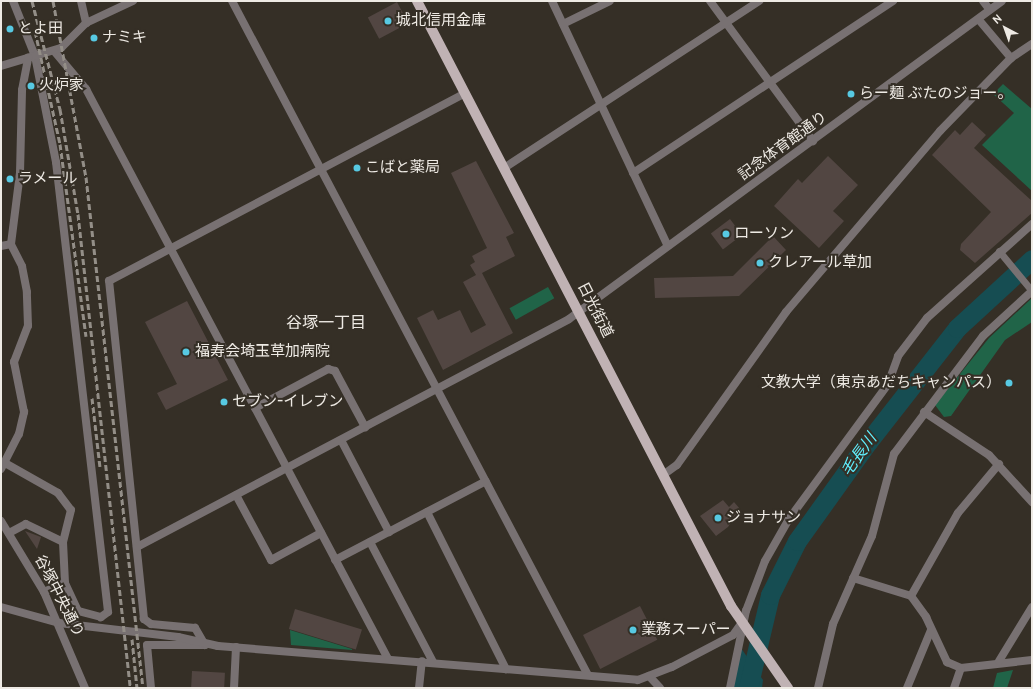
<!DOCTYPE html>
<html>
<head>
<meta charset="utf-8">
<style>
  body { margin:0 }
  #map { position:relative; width:1033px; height:689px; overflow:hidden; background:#352f26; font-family:Cabin,"Noto Sans JP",sans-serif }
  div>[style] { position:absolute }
  .green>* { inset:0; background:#206448; transform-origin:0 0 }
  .water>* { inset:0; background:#164d52 }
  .river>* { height:19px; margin:-9.5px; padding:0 9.5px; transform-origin:9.5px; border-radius:9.5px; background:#164d52 }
  .building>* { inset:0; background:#524642; transform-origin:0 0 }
  .pedestrian>* { height:7px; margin:-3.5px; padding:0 3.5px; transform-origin:3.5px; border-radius:3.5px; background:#787172 }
  .minor>* { height:8px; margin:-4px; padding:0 4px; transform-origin:4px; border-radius:4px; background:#787172 }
  .tertiary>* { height:8px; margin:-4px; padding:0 4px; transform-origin:4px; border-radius:4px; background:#787172 }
  .primary>* { height:10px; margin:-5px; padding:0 5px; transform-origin:5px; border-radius:5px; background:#c0b2b4 }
  .rail>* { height:3px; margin-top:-1.5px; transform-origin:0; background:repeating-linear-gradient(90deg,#938e87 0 6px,transparent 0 9px) }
  .dots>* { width:11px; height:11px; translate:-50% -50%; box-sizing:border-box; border:2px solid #352f26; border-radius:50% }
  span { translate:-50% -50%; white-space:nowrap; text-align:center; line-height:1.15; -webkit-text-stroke:4px #352f26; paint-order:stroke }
  .poi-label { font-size:15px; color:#eeeae4 }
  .left { translate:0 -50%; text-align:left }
  .right { translate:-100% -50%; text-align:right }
  .street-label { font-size:15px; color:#eeeae4 }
  .neighbourhood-label { font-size:16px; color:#eeeae4 }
  .water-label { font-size:16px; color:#5feffe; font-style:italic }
  .frame { position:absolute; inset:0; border:2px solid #eeeae4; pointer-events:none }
  .north { position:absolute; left:985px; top:8px; width:40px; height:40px; -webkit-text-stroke:3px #352f26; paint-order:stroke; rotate:319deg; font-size:11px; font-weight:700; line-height:16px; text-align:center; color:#eeeae4 }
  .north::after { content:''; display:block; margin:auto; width:14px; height:18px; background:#eeeae4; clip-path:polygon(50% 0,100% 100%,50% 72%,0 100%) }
</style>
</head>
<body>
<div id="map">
  <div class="green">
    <div style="clip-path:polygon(1003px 84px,1032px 109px,1032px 191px,982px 145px,1014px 113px,993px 94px)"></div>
    <div style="left:548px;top:287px;width:13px;height:44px;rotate:61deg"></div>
    <div style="clip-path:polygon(1032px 298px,1032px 322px,1005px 340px,951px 416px,944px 417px,935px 405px,989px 338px)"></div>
    <div style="clip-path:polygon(290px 630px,352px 649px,352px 650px,291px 645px)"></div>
    <div style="clip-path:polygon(1013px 670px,1007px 688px,993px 688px,997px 673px)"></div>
  </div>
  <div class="water">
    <div style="clip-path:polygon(741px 648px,763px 680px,762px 688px,733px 688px)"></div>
  </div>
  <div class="river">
    <div style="left:748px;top:688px;width:96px;rotate:-76.7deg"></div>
    <div style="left:770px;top:595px;width:60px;rotate:-63.4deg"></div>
    <div style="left:797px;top:541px;width:122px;rotate:-54.4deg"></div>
    <div style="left:868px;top:442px;width:145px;rotate:-52deg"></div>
    <div style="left:957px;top:328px;width:102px;rotate:-42.6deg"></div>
  </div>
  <div class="building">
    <div style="left:397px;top:2px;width:24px;height:33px;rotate:62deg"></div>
    <div style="clip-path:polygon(972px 122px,986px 135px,974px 148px,1032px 201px,1032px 213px,975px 263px,960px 250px,961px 244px,991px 212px,932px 155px,955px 130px,960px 135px)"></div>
    <div style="clip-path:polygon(828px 156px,858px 185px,833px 211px,844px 221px,819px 248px,774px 206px,798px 179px,802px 183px)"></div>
    <div style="clip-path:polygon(476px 161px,514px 233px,506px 237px,515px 256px,482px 273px,513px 333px,443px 370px,417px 318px,433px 310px,438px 320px,460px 310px,471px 333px,486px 325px,463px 282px,476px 275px,470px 265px,475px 262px,472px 256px,487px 248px,451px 173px)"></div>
    <div style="left:730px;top:219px;width:20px;height:24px;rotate:53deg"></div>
    <div style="clip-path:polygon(773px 236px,786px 250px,739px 296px,655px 298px,654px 278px,733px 276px)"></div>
    <div style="clip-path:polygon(187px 301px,228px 380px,166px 410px,157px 393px,177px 384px,145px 322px)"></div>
    <div style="clip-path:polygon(723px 500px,729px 507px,734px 502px,740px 509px,728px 527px,716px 536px,700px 516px)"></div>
    <div style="clip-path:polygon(25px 531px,41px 537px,37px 549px)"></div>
    <div style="left:640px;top:606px;width:38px;height:64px;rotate:63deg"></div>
    <div style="left:295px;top:609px;width:70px;height:21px;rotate:17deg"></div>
    <div style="left:192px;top:671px;width:33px;height:17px;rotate:3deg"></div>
  </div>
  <div class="pedestrian">
    <div style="left:999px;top:251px;width:52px;rotate:50.5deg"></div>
  </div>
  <div class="minor">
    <div style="left:13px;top:1px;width:59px;rotate:68.2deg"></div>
    <div style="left:35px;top:56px;width:108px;rotate:78.8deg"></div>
    <div style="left:56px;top:162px;width:453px;rotate:83.4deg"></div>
    <div style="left:108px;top:612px;width:9px;rotate:144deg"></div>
    <div style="left:101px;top:617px;width:24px;rotate:-165deg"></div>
    <div style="left:78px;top:611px;width:31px;rotate:-115deg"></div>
    <div style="left:65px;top:583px;width:23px;rotate:157deg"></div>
    <div style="left:81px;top:1px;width:23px;rotate:77deg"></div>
    <div style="left:232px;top:1px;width:762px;rotate:62.16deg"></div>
    <div style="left:710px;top:1px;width:174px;rotate:53.7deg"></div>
    <div style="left:979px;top:20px;width:50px;rotate:49.9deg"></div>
    <div style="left:1011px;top:58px;width:25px;rotate:-34deg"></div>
    <div style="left:563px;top:24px;width:52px;rotate:-26.1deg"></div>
    <div style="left:54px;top:51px;width:50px;rotate:49.9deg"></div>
    <div style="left:86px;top:89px;width:645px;rotate:62.08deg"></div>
    <div style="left:1px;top:66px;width:63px;rotate:-16.7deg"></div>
    <div style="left:61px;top:48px;width:35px;rotate:-45deg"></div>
    <div style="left:86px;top:23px;width:52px;rotate:-25.1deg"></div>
    <div style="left:504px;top:168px;width:305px;rotate:-33.2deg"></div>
    <div style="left:633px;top:173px;width:312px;rotate:-33.5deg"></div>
    <div style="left:1px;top:246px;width:10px;rotate:-11deg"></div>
    <div style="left:255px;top:408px;width:83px;rotate:-28.1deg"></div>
    <div style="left:328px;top:369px;width:7px;rotate:16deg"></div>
    <div style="left:335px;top:371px;width:64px;rotate:61.8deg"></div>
    <div style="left:341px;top:440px;width:104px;rotate:62.4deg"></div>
    <div style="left:5px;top:463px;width:61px;rotate:29.5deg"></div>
    <div style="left:58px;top:493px;width:21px;rotate:53deg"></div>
    <div style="left:71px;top:510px;width:33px;rotate:104deg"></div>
    <div style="left:63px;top:542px;width:41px;rotate:87.2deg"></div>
    <div style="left:1px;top:469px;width:39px;rotate:-63deg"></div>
    <div style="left:19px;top:434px;width:23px;rotate:-77deg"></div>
    <div style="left:24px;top:412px;width:51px;rotate:-101.3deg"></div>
    <div style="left:14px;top:362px;width:39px;rotate:-69deg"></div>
    <div style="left:28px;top:326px;width:34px;rotate:-92deg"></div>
    <div style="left:27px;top:292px;width:26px;rotate:-101deg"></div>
    <div style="left:22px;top:266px;width:25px;rotate:-117deg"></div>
    <div style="left:11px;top:244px;width:72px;rotate:-82.8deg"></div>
    <div style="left:20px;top:173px;width:83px;rotate:-88.6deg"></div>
    <div style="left:22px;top:90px;width:33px;rotate:-79deg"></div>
    <div style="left:663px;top:475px;width:17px;rotate:-36deg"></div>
    <div style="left:677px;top:465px;width:188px;rotate:-54.5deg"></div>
    <div style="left:786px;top:312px;width:238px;rotate:-49.6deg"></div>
    <div style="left:940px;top:131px;width:102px;rotate:-45.8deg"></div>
    <div style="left:236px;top:495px;width:74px;rotate:61.7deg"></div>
    <div style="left:271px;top:560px;width:57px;rotate:-28.4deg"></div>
    <div style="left:427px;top:512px;width:176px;rotate:63.3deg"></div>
    <div style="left:9px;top:533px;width:19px;rotate:-28deg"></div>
    <div style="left:26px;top:524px;width:41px;rotate:25.9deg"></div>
    <div style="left:370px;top:542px;width:136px;rotate:62.3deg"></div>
    <div style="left:335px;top:560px;width:170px;rotate:-27.6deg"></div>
    <div style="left:853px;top:578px;width:61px;rotate:17.2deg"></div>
    <div style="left:911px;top:596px;width:26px;rotate:54deg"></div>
    <div style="left:926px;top:617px;width:50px;rotate:65deg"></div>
    <div style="left:947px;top:662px;width:15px;rotate:23deg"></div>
    <div style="left:961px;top:668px;width:71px;rotate:-6.4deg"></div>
    <div style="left:911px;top:596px;width:95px;rotate:-60.5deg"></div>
    <div style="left:958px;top:513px;width:64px;rotate:-50.1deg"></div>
    <div style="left:1px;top:607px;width:60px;rotate:15.4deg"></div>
    <div style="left:999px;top:661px;width:63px;rotate:-58.6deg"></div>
    <div style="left:649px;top:676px;width:16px;rotate:47deg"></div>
    <div style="left:151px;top:688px;width:43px;rotate:-95.3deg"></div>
    <div style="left:147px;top:645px;width:58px"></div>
    <div style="left:205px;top:645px;width:20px;rotate:-120deg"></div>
    <div style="left:195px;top:628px;width:44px;rotate:-174.8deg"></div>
    <div style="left:151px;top:624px;width:9px;rotate:-144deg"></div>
    <div style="left:144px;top:619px;width:340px;rotate:-95.9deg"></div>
    <div style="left:109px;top:281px;width:403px;rotate:-27.8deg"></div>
    <div style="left:730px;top:688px;width:79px;rotate:-78.3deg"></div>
    <div style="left:746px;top:611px;width:53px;rotate:-69.2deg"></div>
    <div style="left:765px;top:561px;width:48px;rotate:-60.3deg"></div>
    <div style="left:789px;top:519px;width:167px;rotate:-53.7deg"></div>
    <div style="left:888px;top:384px;width:30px;rotate:-70deg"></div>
    <div style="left:898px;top:356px;width:48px;rotate:-52.7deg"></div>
    <div style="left:927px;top:318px;width:141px;rotate:-41.8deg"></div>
    <div style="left:818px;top:688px;width:66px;rotate:-76.8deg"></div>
    <div style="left:833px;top:624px;width:96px;rotate:-66.1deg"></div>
    <div style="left:872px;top:536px;width:85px;rotate:-75deg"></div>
    <div style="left:894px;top:454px;width:148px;rotate:-53deg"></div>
    <div style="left:983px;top:336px;width:67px;rotate:-42.6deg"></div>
    <div style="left:907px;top:688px;width:63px;rotate:-67.5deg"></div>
    <div style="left:954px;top:688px;width:21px;rotate:-71deg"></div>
  </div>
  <div class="tertiary">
    <div style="left:552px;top:1px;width:271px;rotate:64.7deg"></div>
    <div style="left:983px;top:1px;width:11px;rotate:52deg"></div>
    <div style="left:924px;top:412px;width:78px;rotate:33.5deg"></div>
    <div style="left:989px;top:455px;width:64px;rotate:47.5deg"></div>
    <div style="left:1px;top:521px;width:83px;rotate:58.8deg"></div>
    <div style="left:44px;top:592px;width:104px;rotate:66.9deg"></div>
    <div style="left:137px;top:547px;width:488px;rotate:-27.8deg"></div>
    <div style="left:569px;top:319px;width:537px;rotate:-36.29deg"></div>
    <div style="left:59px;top:623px;width:120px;rotate:6.7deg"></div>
    <div style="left:178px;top:637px;width:41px;rotate:12.7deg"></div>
    <div style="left:218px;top:646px;width:421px;rotate:4.6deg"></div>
    <div style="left:638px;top:680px;width:36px;rotate:-21deg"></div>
    <div style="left:672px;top:667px;width:69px;rotate:-27.7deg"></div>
    <div style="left:733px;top:635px;width:14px;rotate:-54deg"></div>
    <div style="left:234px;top:688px;width:41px;rotate:-87.2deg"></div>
    <div style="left:419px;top:688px;width:27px;rotate:-84deg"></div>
  </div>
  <div class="primary">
    <div style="left:417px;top:1px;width:682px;rotate:62.57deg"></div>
    <div style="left:731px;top:606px;width:100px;rotate:55.2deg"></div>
  </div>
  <div class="rail">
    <div style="left:32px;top:1px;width:112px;rotate:75.5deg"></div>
    <div style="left:60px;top:109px;width:107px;rotate:80.3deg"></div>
    <div style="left:78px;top:214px;width:477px;rotate:83.7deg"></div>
    <div style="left:53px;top:1px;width:179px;rotate:79.4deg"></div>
    <div style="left:86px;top:177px;width:514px;rotate:83.64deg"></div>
    <div style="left:35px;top:31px;width:116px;rotate:77.5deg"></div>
    <div style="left:60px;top:144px;width:194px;rotate:82.3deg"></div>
    <div style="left:92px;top:398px;width:69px;rotate:83.4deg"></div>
    <div style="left:132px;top:639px;width:49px;rotate:84.2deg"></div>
  </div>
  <div class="dots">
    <div style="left:388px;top:21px;background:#57c9e2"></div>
    <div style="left:10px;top:29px;background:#57c9e2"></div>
    <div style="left:94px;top:38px;background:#57c9e2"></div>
    <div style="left:31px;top:86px;background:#57c9e2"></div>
    <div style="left:851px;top:94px;background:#57c9e2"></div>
    <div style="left:357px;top:168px;background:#57c9e2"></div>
    <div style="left:10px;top:179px;background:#57c9e2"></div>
    <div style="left:726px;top:234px;background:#57c9e2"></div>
    <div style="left:760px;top:263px;background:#57c9e2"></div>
    <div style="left:186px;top:352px;background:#57c9e2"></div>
    <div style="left:1009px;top:383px;background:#57c9e2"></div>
    <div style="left:224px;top:402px;background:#57c9e2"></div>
    <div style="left:718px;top:518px;background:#57c9e2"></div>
    <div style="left:633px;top:630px;background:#57c9e2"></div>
  </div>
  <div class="poi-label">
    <span class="left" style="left:396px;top:21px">城北信用金庫</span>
    <span class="left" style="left:18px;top:29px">とよ田</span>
    <span class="left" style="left:102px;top:38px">ナミキ</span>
    <span class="left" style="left:39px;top:86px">火炉家</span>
    <span class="left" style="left:859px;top:94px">らー麺 ぶたのジョー。</span>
    <span class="left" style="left:365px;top:168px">こばと薬局</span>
    <span class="left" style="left:18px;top:179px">ラメール</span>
    <span class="left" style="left:734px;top:234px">ローソン</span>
    <span class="left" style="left:768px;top:263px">クレアール草加</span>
    <span class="left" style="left:195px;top:352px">福寿会埼玉草加病院</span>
    <span class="right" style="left:1001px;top:383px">文教大学（東京あだちキャンパス）</span>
    <span class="left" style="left:232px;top:402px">セブン-イレブン</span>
    <span class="left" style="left:726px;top:518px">ジョナサン</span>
    <span class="left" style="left:641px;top:630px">業務スーパー</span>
  </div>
  <div class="street-label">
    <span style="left:783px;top:146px;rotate:-36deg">記念体育館通り</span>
    <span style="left:595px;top:310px;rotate:63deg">日光街道</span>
    <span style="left:59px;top:596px;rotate:63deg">谷塚中央通り</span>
  </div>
  <div class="neighbourhood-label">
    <span style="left:326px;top:323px">谷塚一丁目</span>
  </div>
  <div class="water-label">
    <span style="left:859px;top:455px;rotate:-54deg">毛長川</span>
  </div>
  <div class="frame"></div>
  <div class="north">N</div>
</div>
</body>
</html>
